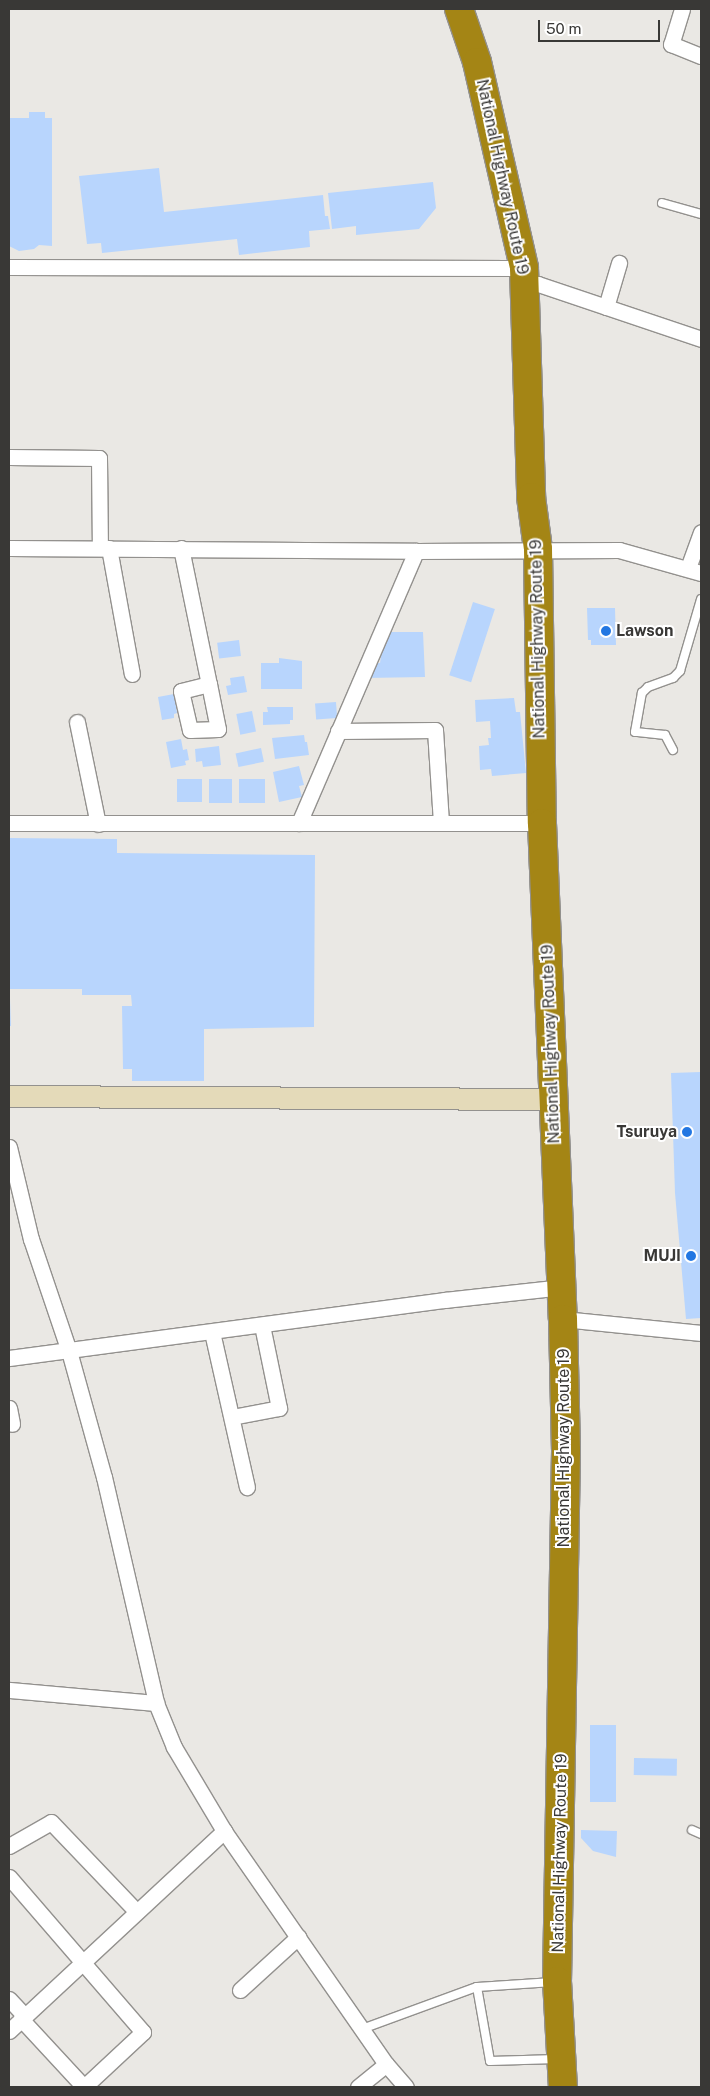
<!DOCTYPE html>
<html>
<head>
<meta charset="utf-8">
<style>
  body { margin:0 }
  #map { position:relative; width:710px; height:2096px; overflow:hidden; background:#eae8e4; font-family:"Public Sans",sans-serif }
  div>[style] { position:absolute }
  .building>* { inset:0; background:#b8d5fd; transform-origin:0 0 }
  .roads { filter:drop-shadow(1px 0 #93918e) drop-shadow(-1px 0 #93918e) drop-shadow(0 1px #93918e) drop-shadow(0 -1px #93918e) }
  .lane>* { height:8px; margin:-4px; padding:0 4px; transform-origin:4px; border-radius:4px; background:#fff }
  .street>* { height:15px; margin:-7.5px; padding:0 7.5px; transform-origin:7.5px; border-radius:7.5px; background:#fff }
  .secondary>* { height:21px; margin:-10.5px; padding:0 10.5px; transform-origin:10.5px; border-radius:10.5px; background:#e4dab9 }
  .highway>* { height:28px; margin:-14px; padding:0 14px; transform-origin:14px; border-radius:14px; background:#a48515 }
  .dots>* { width:14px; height:14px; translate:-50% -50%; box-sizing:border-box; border:2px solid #fff; border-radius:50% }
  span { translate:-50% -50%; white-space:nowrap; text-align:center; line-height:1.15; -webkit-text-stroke:4px #fff; paint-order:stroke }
  .street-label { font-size:16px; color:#393836 }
  .poi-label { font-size:16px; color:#393836; font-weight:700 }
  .left { translate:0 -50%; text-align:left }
  .right { translate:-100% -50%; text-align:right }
  .frame { position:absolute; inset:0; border:10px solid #393836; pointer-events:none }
  .scale { position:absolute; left:538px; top:20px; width:122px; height:22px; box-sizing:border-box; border:2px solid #393836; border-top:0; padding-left:6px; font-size:15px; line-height:18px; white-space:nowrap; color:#393836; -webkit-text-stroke:4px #fff; paint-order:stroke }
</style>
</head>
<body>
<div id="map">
  <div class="building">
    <div style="clip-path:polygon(29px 112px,45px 112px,45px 118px,52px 118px,52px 246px,39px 245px,34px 249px,19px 251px,9px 246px,9px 118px,29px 118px)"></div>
    <div style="clip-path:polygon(159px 168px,164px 212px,323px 195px,325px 216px,328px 216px,330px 229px,309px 231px,310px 247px,239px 255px,237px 239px,102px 253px,101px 243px,87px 244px,79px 176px)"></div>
    <div style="clip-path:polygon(433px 182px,436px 208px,419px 229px,356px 235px,356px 226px,332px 229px,328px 193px)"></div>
    <div style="left:473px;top:602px;width:23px;height:77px;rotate:18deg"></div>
    <div style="clip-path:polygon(587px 608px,615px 608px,616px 645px,591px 645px,591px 640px,588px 640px)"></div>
    <div style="clip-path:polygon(387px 632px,423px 632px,425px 677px,365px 678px,371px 663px,380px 663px,383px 642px)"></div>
    <div style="left:239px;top:640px;width:16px;height:22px;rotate:83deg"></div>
    <div style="clip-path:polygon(279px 658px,302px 661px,302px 689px,261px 689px,261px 663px,279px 663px)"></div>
    <div style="clip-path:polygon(244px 676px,247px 692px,228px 695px,226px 686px,231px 685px,230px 678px)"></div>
    <div style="clip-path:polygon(174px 694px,177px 713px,174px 714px,174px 718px,162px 720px,158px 697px)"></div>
    <div style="clip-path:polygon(514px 698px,516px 712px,520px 712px,526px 773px,492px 776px,491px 769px,480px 770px,479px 746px,489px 745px,488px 738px,491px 738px,490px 721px,476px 722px,475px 700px)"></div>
    <div style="left:336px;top:702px;width:16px;height:21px;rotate:86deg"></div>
    <div style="clip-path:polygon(267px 707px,293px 707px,293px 720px,290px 720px,290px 724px,263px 725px,263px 712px,268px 712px)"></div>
    <div style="left:252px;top:711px;width:21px;height:16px;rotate:79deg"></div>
    <div style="clip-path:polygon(304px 735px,305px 742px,307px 742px,309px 755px,275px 759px,272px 738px)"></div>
    <div style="clip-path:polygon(181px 739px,183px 750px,187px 749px,189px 760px,185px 761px,186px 765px,171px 768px,166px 742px)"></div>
    <div style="clip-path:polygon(219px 746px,221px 765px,203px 767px,202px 761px,196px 762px,195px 749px)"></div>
    <div style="left:261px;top:748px;width:14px;height:26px;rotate:78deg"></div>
    <div style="clip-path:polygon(299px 766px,304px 785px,299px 786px,302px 797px,279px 802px,273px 772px)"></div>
    <div style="left:177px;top:779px;width:25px;height:23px"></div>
    <div style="left:209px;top:779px;width:23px;height:24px"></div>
    <div style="left:239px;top:779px;width:26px;height:24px"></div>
    <div style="clip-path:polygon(9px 838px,117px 839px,117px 853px,315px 855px,314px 1027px,204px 1029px,204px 1081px,132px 1081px,132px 1069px,123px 1069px,122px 1006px,132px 1006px,131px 995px,82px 995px,82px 989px,9px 989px)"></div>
    <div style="clip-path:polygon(9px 999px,10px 999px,11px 1026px,9px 1026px)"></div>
    <div style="clip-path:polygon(701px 1072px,701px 1318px,686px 1319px,675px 1193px,671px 1073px)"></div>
    <div style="left:590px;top:1725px;width:26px;height:77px"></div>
    <div style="left:634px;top:1758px;width:43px;height:17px;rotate:1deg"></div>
    <div style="clip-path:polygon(581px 1830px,617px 1831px,616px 1857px,593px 1851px,581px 1838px)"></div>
  </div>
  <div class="roads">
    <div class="lane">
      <div style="left:662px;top:203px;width:41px;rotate:15.8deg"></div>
      <div style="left:673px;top:750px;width:17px;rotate:-118deg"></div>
      <div style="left:665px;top:735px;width:30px;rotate:-174deg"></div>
      <div style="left:635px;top:732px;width:40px;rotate:-80deg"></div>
      <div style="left:642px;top:693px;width:8px;rotate:-45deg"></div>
      <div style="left:648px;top:687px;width:27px;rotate:-20deg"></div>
      <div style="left:673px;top:678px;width:10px;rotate:-45deg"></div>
      <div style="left:680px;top:671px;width:75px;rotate:-73.7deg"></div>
      <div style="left:692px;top:1830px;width:10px;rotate:24deg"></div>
      <div style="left:553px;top:1982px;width:76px;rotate:176.2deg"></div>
      <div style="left:477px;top:1987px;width:75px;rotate:80deg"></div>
      <div style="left:490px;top:2061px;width:67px;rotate:-1.7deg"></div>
      <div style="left:362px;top:2029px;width:122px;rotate:-20.1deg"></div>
    </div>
    <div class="street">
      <div style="left:682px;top:9px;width:37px;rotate:107deg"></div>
      <div style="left:671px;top:44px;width:32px;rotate:22deg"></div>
      <div style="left:9px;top:267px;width:515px;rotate:0.11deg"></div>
      <div style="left:525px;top:283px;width:13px;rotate:4deg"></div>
      <div style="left:538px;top:284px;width:172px;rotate:18.6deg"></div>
      <div style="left:606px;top:307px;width:46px;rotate:-73.5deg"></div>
      <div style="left:9px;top:457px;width:90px;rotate:0.6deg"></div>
      <div style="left:99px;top:458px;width:90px;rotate:89.4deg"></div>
      <div style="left:9px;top:548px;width:407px;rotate:0.4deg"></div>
      <div style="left:416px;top:551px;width:203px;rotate:-0.3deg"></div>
      <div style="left:619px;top:550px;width:85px;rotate:15.7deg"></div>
      <div style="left:109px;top:548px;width:128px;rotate:79.7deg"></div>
      <div style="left:181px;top:548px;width:139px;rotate:78.4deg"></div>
      <div style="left:209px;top:684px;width:46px;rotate:78.7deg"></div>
      <div style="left:218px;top:729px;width:28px;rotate:178deg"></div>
      <div style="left:190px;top:730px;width:40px;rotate:-103deg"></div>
      <div style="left:181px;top:691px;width:29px;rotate:-14deg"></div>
      <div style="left:688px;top:568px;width:38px;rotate:-70deg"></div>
      <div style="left:77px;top:722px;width:104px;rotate:78.4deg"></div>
      <div style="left:338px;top:731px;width:97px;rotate:-0.6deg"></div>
      <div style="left:435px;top:730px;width:93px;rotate:86.3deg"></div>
      <div style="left:9px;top:823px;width:533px"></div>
      <div style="left:299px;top:823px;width:296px;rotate:-66.7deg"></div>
      <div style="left:9px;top:1147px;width:95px;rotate:76.6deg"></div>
      <div style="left:31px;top:1239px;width:118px;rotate:71.3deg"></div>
      <div style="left:69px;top:1351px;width:131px;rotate:74.5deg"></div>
      <div style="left:104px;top:1477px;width:232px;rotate:77deg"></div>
      <div style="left:156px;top:1703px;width:48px;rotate:67.8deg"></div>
      <div style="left:174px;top:1747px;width:98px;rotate:59.2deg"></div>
      <div style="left:224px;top:1831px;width:284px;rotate:55.2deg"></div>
      <div style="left:386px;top:2064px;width:30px;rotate:49deg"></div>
      <div style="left:563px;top:1319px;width:139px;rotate:5.8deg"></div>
      <div style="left:212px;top:1332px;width:159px;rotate:77.3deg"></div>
      <div style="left:9px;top:1358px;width:440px;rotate:-7.6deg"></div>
      <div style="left:445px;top:1300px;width:118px;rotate:-6.3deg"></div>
      <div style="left:9px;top:1408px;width:16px;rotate:79deg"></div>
      <div style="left:232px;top:1417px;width:48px;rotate:-10.8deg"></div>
      <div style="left:279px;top:1408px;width:85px;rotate:-101.6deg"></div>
      <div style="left:9px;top:1690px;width:148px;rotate:5.1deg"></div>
      <div style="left:9px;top:1846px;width:48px;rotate:-29.7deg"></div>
      <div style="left:51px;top:1822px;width:124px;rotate:46.3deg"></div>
      <div style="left:9px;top:1877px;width:205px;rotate:49.2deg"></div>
      <div style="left:143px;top:2032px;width:81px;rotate:137deg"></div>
      <div style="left:84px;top:2087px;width:93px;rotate:-132.8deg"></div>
      <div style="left:240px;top:1990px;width:79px;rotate:-42.4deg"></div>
      <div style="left:9px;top:1999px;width:23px;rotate:47deg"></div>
      <div style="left:9px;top:2031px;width:294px;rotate:-42.9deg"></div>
      <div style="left:358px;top:2087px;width:36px;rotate:-39deg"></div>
    </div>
    <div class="secondary">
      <div style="left:9px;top:1096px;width:544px;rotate:0.32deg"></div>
    </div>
    <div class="highway">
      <div style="left:459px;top:9px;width:56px;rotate:71.2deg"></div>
      <div style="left:477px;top:62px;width:211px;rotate:77.1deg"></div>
      <div style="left:524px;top:268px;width:229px;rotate:88.2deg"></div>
      <div style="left:531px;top:497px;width:52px;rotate:82.3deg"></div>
      <div style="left:538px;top:549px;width:274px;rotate:89.2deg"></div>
      <div style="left:542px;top:823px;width:496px;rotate:87.6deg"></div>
      <div style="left:563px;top:1319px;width:132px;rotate:88.7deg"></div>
      <div style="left:566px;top:1451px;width:530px;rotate:90.97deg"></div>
      <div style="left:557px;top:1981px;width:106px;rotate:86.8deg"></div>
    </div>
  </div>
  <div class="dots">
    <div style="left:606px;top:631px;background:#2377e2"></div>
    <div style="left:687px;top:1132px;background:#2377e2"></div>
    <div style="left:691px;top:1256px;background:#2377e2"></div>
  </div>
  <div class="street-label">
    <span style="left:502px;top:177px;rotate:78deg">National Highway Route 19</span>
    <span style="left:538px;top:639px;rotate:-91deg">National Highway Route 19</span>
    <span style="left:551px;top:1044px;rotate:-92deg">National Highway Route 19</span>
    <span style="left:564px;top:1448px;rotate:-90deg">National Highway Route 19</span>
    <span style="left:560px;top:1853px;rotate:-89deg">National Highway Route 19</span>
  </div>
  <div class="poi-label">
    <span class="left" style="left:616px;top:631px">Lawson</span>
    <span class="right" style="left:677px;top:1132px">Tsuruya</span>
    <span class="right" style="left:681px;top:1256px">MUJI</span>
  </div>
  <div class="frame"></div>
  <div class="scale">50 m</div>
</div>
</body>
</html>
